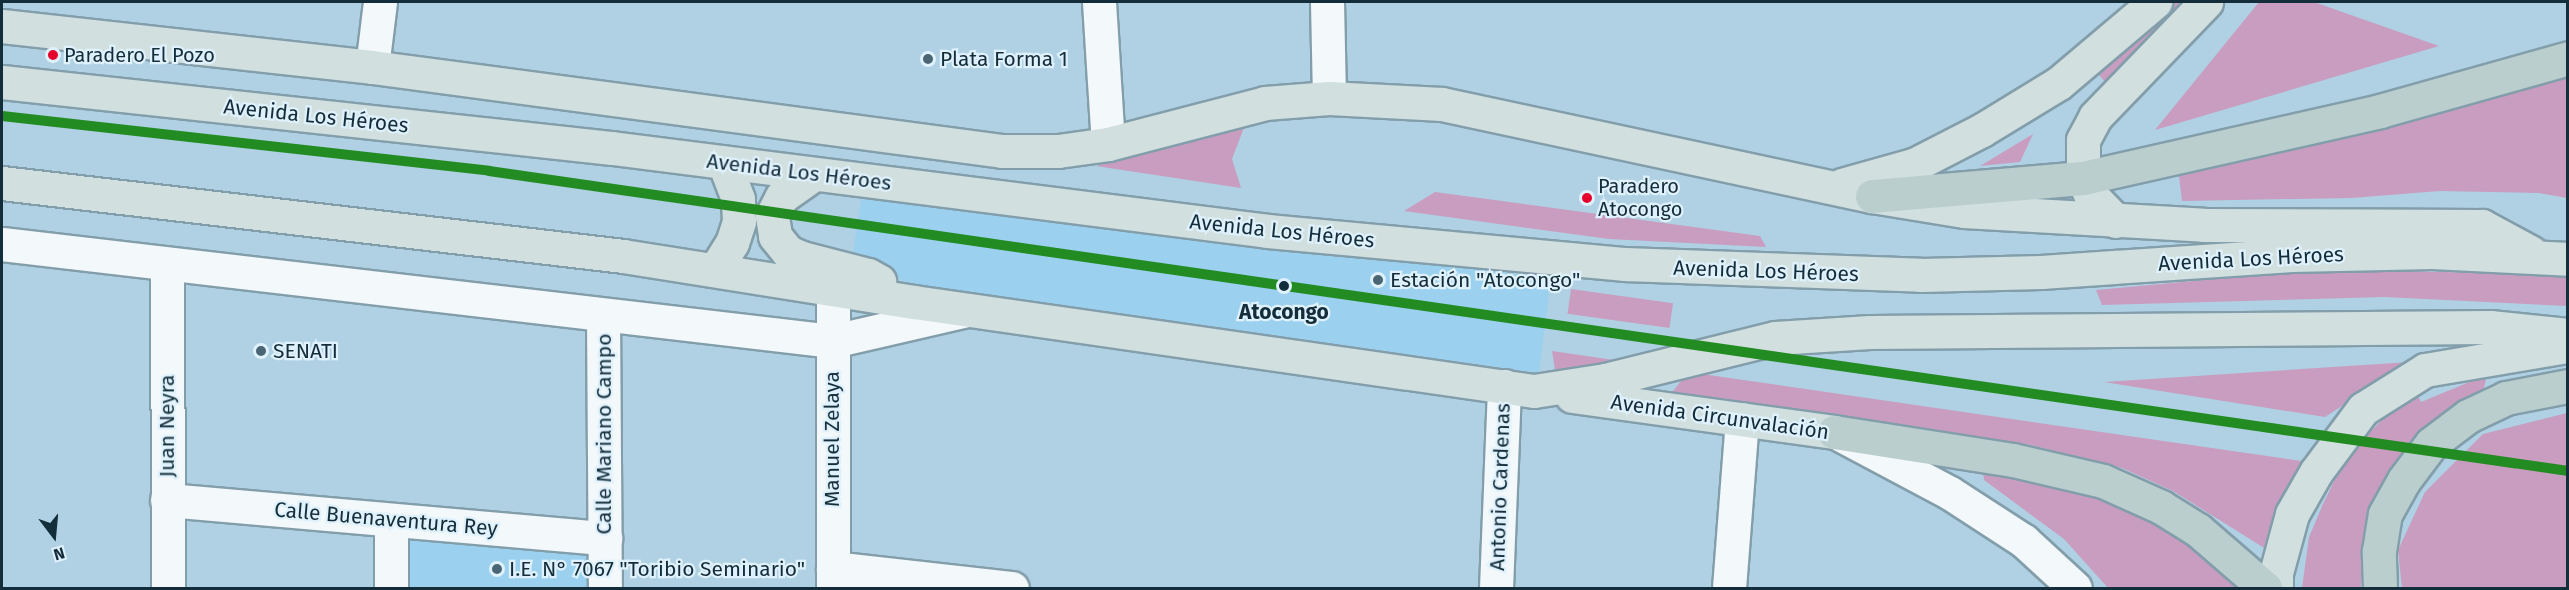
<!DOCTYPE html>
<html>
<head>
<meta charset="utf-8">
<style>
  body { margin:0 }
  #map { position:relative; width:2569px; height:590px; overflow:hidden; background:#afd1e3; font-family:"Fira Sans",sans-serif }
  div>[style] { position:absolute }
  .built>* { inset:0; background:#9bd1ef }
  .green>* { inset:0; background:#c99dc0; transform-origin:0 0 }
  .roads { filter:drop-shadow(2px 0 #839eab) drop-shadow(-2px 0 #839eab) drop-shadow(0 2px #839eab) drop-shadow(0 -2px #839eab) }
  .minor>* { height:33px; margin:-16.5px; padding:0 16.5px; transform-origin:16.5px; border-radius:16.5px; background:#f3f8fb }
  .major>* { height:33px; margin:-16.5px; padding:0 16.5px; transform-origin:16.5px; border-radius:16.5px; background:#d1dfdf }
  .highway>* { height:33px; margin:-16.5px; padding:0 16.5px; transform-origin:16.5px; border-radius:16.5px; background:#bacecd }
  .metro-1>* { height:10px; margin:-5px; padding:0 5px; transform-origin:5px; border-radius:5px; background:#228b22 }
  .dots>* { width:16px; height:16px; translate:-50% -50%; box-sizing:border-box; border:3px solid #dff1fc; border-radius:50% }
  span { translate:-50% -50%; white-space:nowrap; text-align:center; line-height:1.15; -webkit-text-stroke:4.5px #dff1fc; paint-order:stroke }
  .bus-label { font-size:20px; color:#132d3a }
  .left { translate:0 -50%; text-align:left }
  .poi-label { font-size:21px; color:#132d3a }
  .street-label { font-size:21px; color:#132d3a }
  .stop-label { font-size:21px; color:#132d3a; font-weight:700 }
  .frame { position:absolute; inset:0; border:3px solid #132d3a; pointer-events:none }
  .north { position:absolute; left:24px; top:506px; width:60px; height:60px; -webkit-text-stroke:4px #dff1fc; paint-order:stroke; rotate:164deg; font-size:16px; font-weight:700; line-height:24px; text-align:center; color:#132d3a }
  .north::after { content:''; display:block; margin:auto; width:21px; height:27px; background:#132d3a; clip-path:polygon(50% 0,100% 100%,50% 72%,0 100%) }
</style>
</head>
<body>
<div id="map">
  <div class="built">
    <div style="clip-path:polygon(920px 192px,1551px 279px,1539px 373px,907px 283px,853px 252px,861px 200px)"></div>
    <div style="clip-path:polygon(405px 538px,588px 550px,589px 588px,405px 588px)"></div>
  </div>
  <div class="green">
    <div style="clip-path:polygon(2174px 2px,2186px 2px,2105px 82px,2096px 71px)"></div>
    <div style="clip-path:polygon(2259px 2px,2314px 2px,2439px 46px,2155px 130px)"></div>
    <div style="clip-path:polygon(2567px 68px,2567px 198px,2539px 193px,2440px 191px,2351px 198px,2182px 201px,2179px 176px,2500px 90px)"></div>
    <div style="clip-path:polygon(1245px 125px,1232px 159px,1241px 188px,1096px 166px)"></div>
    <div style="clip-path:polygon(2033px 134px,2020px 162px,1980px 166px)"></div>
    <div style="clip-path:polygon(1435px 192px,1760px 236px,1766px 247px,1609px 239px,1404px 211px)"></div>
    <div style="clip-path:polygon(2323px 269px,2567px 275px,2568px 306px,2384px 297px,2102px 305px,2096px 290px)"></div>
    <div style="left:1571px;top:289px;width:103px;height:25px;rotate:8deg"></div>
    <div style="clip-path:polygon(1552px 351px,1621px 361px,1601px 368px,1555px 370px)"></div>
    <div style="clip-path:polygon(2410px 362px,2325px 417px,2104px 382px)"></div>
    <div style="clip-path:polygon(1688px 372px,2308px 462px,2269px 551px,2173px 491px,2122px 468px,2031px 445px,1670px 395px)"></div>
    <div style="clip-path:polygon(2479px 378px,2486px 379px,2484px 388px,2444px 414px,2374px 505px,2361px 550px,2361px 588px,2302px 588px,2309px 537px,2323px 504px,2340px 469px,2366px 436px,2389px 413px,2418px 396px,2421px 402px)"></div>
    <div style="clip-path:polygon(2567px 413px,2567px 588px,2402px 588px,2398px 550px,2425px 492px,2483px 434px)"></div>
    <div style="clip-path:polygon(1983px 472px,1997px 472px,2150px 508px,2247px 588px,2108px 588px,2064px 539px,1984px 480px)"></div>
  </div>
  <div class="roads">
    <div class="minor">
      <div style="left:1099px;top:2px;width:142px;rotate:86.4deg"></div>
      <div style="left:1327px;top:2px;width:96px;rotate:88.8deg"></div>
      <div style="left:372px;top:67px;width:65px;rotate:-83deg"></div>
      <div style="left:2px;top:244px;width:837px;rotate:6.66deg"></div>
      <div style="left:833px;top:341px;width:138px;rotate:-13deg"></div>
      <div style="left:167px;top:264px;width:324px;rotate:89.8deg"></div>
      <div style="left:833px;top:290px;width:298px;rotate:90deg"></div>
      <div style="left:603px;top:315px;width:273px;rotate:89.6deg"></div>
      <div style="left:1841px;top:435px;width:123px;rotate:28deg"></div>
      <div style="left:1950px;top:493px;width:88px;rotate:33deg"></div>
      <div style="left:2024px;top:541px;width:69px;rotate:42.7deg"></div>
      <div style="left:167px;top:500px;width:440px;rotate:5deg"></div>
      <div style="left:391px;top:520px;width:68px;rotate:90deg"></div>
      <div style="left:833px;top:568px;width:180px;rotate:6.4deg"></div>
      <div style="left:1496px;top:588px;width:202px;rotate:-87.7deg"></div>
      <div style="left:1729px;top:588px;width:169px;rotate:-85.6deg"></div>
    </div>
    <div class="major">
      <div style="left:2px;top:26px;width:372px;rotate:6.3deg"></div>
      <div style="left:372px;top:67px;width:636px;rotate:7.59deg"></div>
      <div style="left:1002px;top:151px;width:56px"></div>
      <div style="left:1058px;top:151px;width:50px;rotate:-8deg"></div>
      <div style="left:1108px;top:144px;width:162px;rotate:-14.6deg"></div>
      <div style="left:1265px;top:103px;width:64px;rotate:-4.5deg"></div>
      <div style="left:1329px;top:98px;width:113px;rotate:3deg"></div>
      <div style="left:1442px;top:104px;width:440px;rotate:12.1deg"></div>
      <div style="left:1872px;top:196px;width:93px;rotate:9.3deg"></div>
      <div style="left:1964px;top:211px;width:240px;rotate:3.3deg"></div>
      <div style="left:2204px;top:225px;width:278px;rotate:0.2deg"></div>
      <div style="left:2482px;top:226px;width:55px;rotate:28.4deg"></div>
      <div style="left:2px;top:82px;width:614px;rotate:6.18deg"></div>
      <div style="left:612px;top:148px;width:661px;rotate:7.21deg"></div>
      <div style="left:1268px;top:231px;width:359px;rotate:5.3deg"></div>
      <div style="left:1625px;top:264px;width:296px;rotate:2.1deg"></div>
      <div style="left:1921px;top:275px;width:120px;rotate:-1.4deg"></div>
      <div style="left:2041px;top:272px;width:251px;rotate:-3.9deg"></div>
      <div style="left:2291px;top:255px;width:141px;rotate:-1.2deg"></div>
      <div style="left:2432px;top:252px;width:136px;rotate:2.9deg"></div>
      <div style="left:814px;top:174px;width:39px;rotate:145deg"></div>
      <div style="left:782px;top:196px;width:22px;rotate:117deg"></div>
      <div style="left:772px;top:216px;width:20px;rotate:81deg"></div>
      <div style="left:775px;top:236px;width:21px;rotate:51deg"></div>
      <div style="left:788px;top:252px;width:15px;rotate:23deg"></div>
      <div style="left:802px;top:258px;width:68px;rotate:14.4deg"></div>
      <div style="left:868px;top:275px;width:13px;rotate:29deg"></div>
      <div style="left:2px;top:183px;width:625px;rotate:6.7deg"></div>
      <div style="left:623px;top:256px;width:295px;rotate:9deg"></div>
      <div style="left:914px;top:302px;width:626px;rotate:8.17deg"></div>
      <div style="left:1534px;top:391px;width:72px;rotate:-8.8deg"></div>
      <div style="left:1605px;top:380px;width:175px;rotate:-13.9deg"></div>
      <div style="left:1775px;top:338px;width:95px;rotate:-3.6deg"></div>
      <div style="left:1870px;top:332px;width:620px;rotate:-0.46deg"></div>
      <div style="left:2490px;top:327px;width:78px;rotate:5.9deg"></div>
      <div style="left:1842px;top:185px;width:77px;rotate:-15.8deg"></div>
      <div style="left:1916px;top:164px;width:74px;rotate:-27.3deg"></div>
      <div style="left:1982px;top:130px;width:90px;rotate:-31.4deg"></div>
      <div style="left:2059px;top:83px;width:126px;rotate:-40.2deg"></div>
      <div style="left:2116px;top:221px;width:37px;rotate:-134deg"></div>
      <div style="left:2090px;top:194px;width:17px;rotate:-114deg"></div>
      <div style="left:2083px;top:178px;width:38px;rotate:-90deg"></div>
      <div style="left:2083px;top:140px;width:26px;rotate:-62deg"></div>
      <div style="left:2095px;top:117px;width:160px;rotate:-46deg"></div>
      <div style="left:715px;top:270px;width:32px;rotate:-58deg"></div>
      <div style="left:732px;top:243px;width:23px;rotate:-72deg"></div>
      <div style="left:739px;top:221px;width:22px;rotate:-93deg"></div>
      <div style="left:738px;top:199px;width:39px;rotate:-111deg"></div>
      <div style="left:1572px;top:396px;width:264px;rotate:7.8deg"></div>
      <div style="left:2276px;top:588px;width:15px;rotate:-90deg"></div>
      <div style="left:2276px;top:573px;width:61px;rotate:-74.8deg"></div>
      <div style="left:2292px;top:514px;width:48px;rotate:-60.3deg"></div>
      <div style="left:2316px;top:472px;width:79px;rotate:-53.3deg"></div>
      <div style="left:2363px;top:409px;width:73px;rotate:-32.2deg"></div>
      <div style="left:2425px;top:370px;width:144px;rotate:-9.6deg"></div>
    </div>
    <div class="highway">
      <div style="left:1872px;top:196px;width:212px;rotate:-4.9deg"></div>
      <div style="left:2083px;top:178px;width:304px;rotate:-12.7deg"></div>
      <div style="left:2380px;top:111px;width:195px;rotate:-15.7deg"></div>
      <div style="left:1834px;top:432px;width:181px;rotate:8.9deg"></div>
      <div style="left:2013px;top:460px;width:92px;rotate:13.1deg"></div>
      <div style="left:2103px;top:481px;width:64px;rotate:24.1deg"></div>
      <div style="left:2161px;top:507px;width:44px;rotate:31.9deg"></div>
      <div style="left:2198px;top:530px;width:89px;rotate:40.9deg"></div>
      <div style="left:2380px;top:588px;width:37px;rotate:-92deg"></div>
      <div style="left:2379px;top:551px;width:37px;rotate:-81deg"></div>
      <div style="left:2385px;top:514px;width:39px;rotate:-61deg"></div>
      <div style="left:2404px;top:480px;width:45px;rotate:-53.1deg"></div>
      <div style="left:2431px;top:444px;width:46px;rotate:-37.1deg"></div>
      <div style="left:2468px;top:416px;width:42px;rotate:-25.3deg"></div>
      <div style="left:2506px;top:398px;width:63px;rotate:-11deg"></div>
    </div>
  </div>
  <div class="metro-1">
    <div style="left:2px;top:116px;width:490px;rotate:6.4deg"></div>
    <div style="left:489px;top:171px;width:2101px;rotate:8.21deg"></div>
  </div>
  <div class="dots">
    <div style="left:53px;top:55px;background:#e4002b"></div>
    <div style="left:928px;top:59px;background:#4a6675"></div>
    <div style="left:1587px;top:198px;background:#e4002b"></div>
    <div style="left:1378px;top:280px;background:#4a6675"></div>
    <div style="left:1284px;top:286px;background:#132d3a"></div>
    <div style="left:261px;top:351px;background:#4a6675"></div>
    <div style="left:497px;top:569px;background:#4a6675"></div>
  </div>
  <div class="bus-label">
    <span class="left" style="left:64px;top:55px">Paradero El Pozo</span>
    <span class="left" style="left:1598px;top:198px">Paradero<br>Atocongo</span>
  </div>
  <div class="poi-label">
    <span class="left" style="left:940px;top:59px">Plata Forma 1</span>
    <span class="left" style="left:1390px;top:280px">Estación "Atocongo"</span>
    <span class="left" style="left:273px;top:351px">SENATI</span>
    <span class="left" style="left:509px;top:569px">I.E. N° 7067 "Toribio Seminario"</span>
  </div>
  <div class="street-label">
    <span style="left:316px;top:116px;rotate:6deg">Avenida Los Héroes</span>
    <span style="left:799px;top:172px;rotate:7deg">Avenida Los Héroes</span>
    <span style="left:1282px;top:231px;rotate:6deg">Avenida Los Héroes</span>
    <span style="left:2251px;top:259px;rotate:-3deg">Avenida Los Héroes</span>
    <span style="left:1766px;top:271px;rotate:2deg">Avenida Los Héroes</span>
    <span style="left:1720px;top:417px;rotate:8deg">Avenida Circunvalación</span>
    <span style="left:167px;top:426px;rotate:-90deg">Juan Neyra</span>
    <span style="left:604px;top:434px;rotate:-90deg">Calle Mariano Campo</span>
    <span style="left:832px;top:439px;rotate:-90deg">Manuel Zelaya</span>
    <span style="left:1500px;top:487px;rotate:-88deg">Antonio Cardenas</span>
    <span style="left:386px;top:519px;rotate:5deg">Calle Buenaventura Rey</span>
  </div>
  <div class="stop-label">
    <span style="left:1284px;top:312px">Atocongo</span>
  </div>
  <div class="frame"></div>
  <div class="north">N</div>
</div>
</body>
</html>
